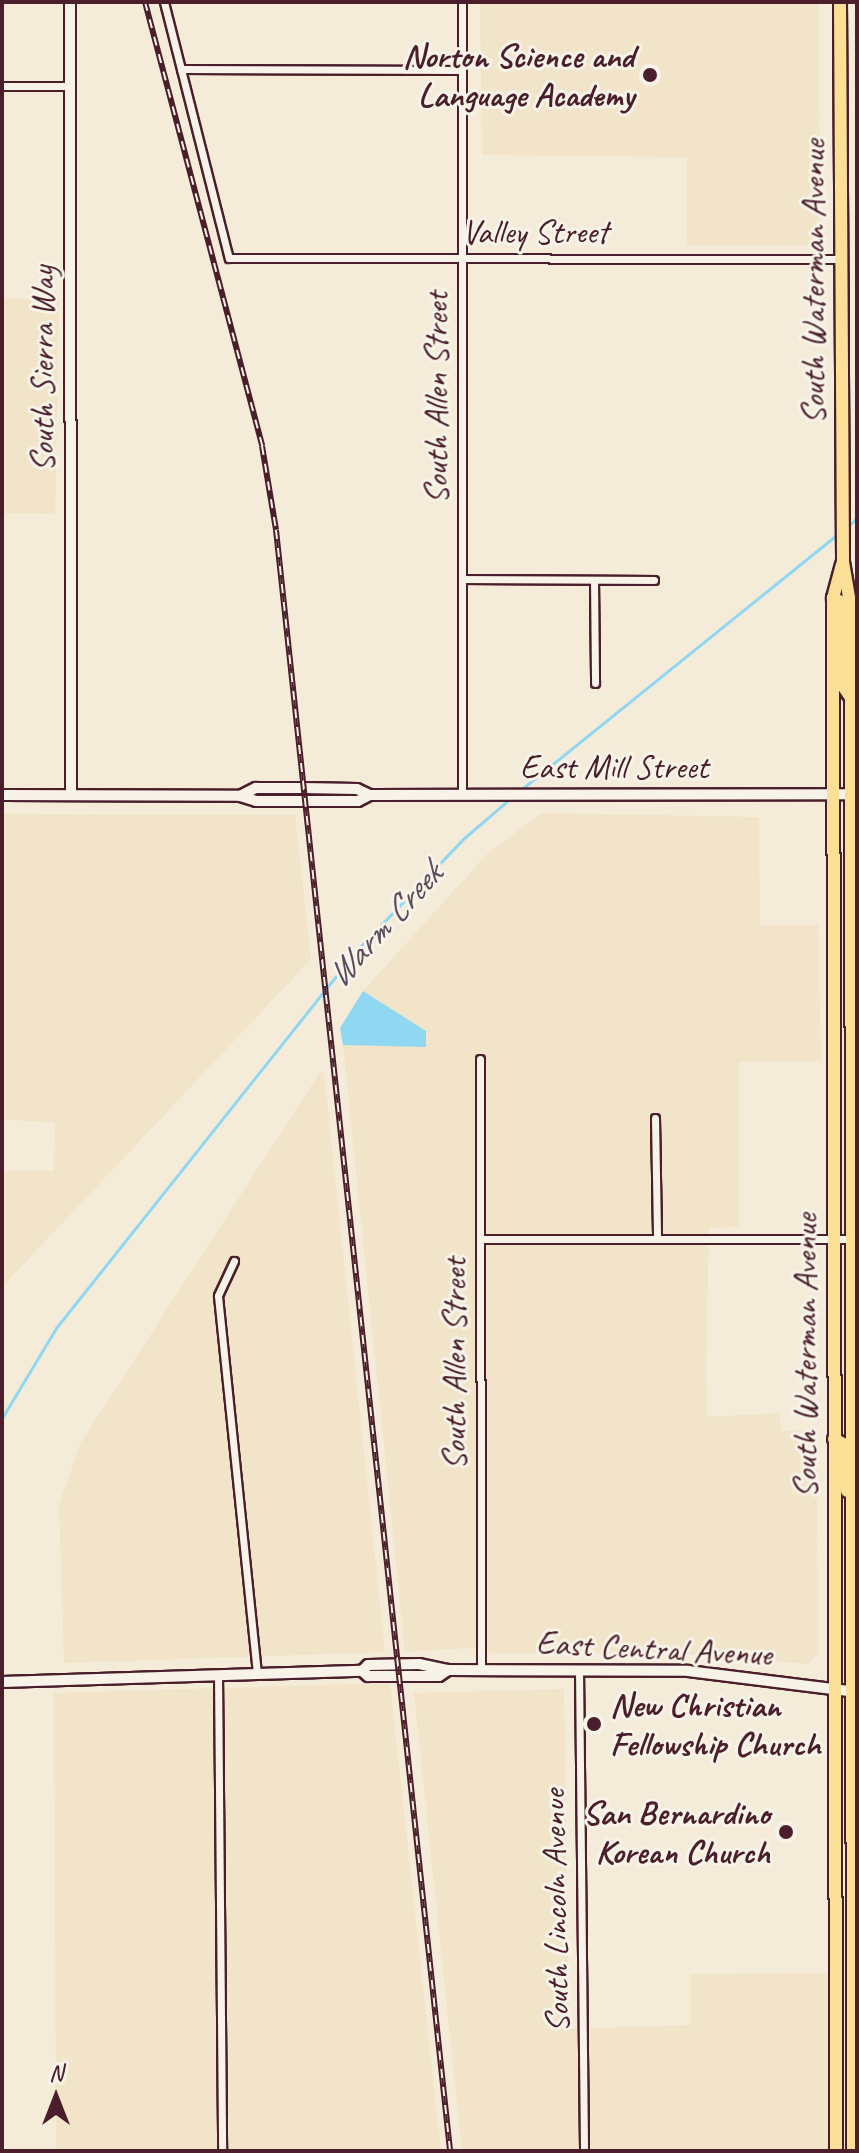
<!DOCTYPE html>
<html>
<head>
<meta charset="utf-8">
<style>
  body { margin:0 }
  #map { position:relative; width:859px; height:2153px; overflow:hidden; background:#f4ecd9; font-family:Caveat,sans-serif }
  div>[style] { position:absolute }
  .built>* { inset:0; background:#f1e4c8; transform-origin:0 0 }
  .water>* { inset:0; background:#90d7f2 }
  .stream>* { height:3px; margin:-1.5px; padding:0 1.5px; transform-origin:1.5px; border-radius:1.5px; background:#90d7f2 }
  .roads { filter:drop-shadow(2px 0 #4a1f2b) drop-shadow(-2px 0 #4a1f2b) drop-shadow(0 2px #4a1f2b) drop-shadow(0 -2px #4a1f2b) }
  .street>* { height:7px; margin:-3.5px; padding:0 3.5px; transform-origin:3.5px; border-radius:3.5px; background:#f7f3e8 }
  .secondary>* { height:10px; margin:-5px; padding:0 5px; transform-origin:5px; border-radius:5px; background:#f7f3e8 }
  .primary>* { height:12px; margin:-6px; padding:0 6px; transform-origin:6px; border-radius:6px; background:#fadf96 }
  .rail>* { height:6px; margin-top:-3px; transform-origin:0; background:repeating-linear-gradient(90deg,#f7f3e8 0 9px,#4a1f2b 0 18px); box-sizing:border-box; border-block:2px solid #4a1f2b }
  .dots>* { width:22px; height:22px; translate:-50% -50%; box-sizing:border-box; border:4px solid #f7f3e8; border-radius:50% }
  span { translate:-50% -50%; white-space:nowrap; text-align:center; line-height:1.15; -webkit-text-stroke:6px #f7f3e8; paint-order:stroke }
  .poi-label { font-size:34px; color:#4a1f2b; font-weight:700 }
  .right { translate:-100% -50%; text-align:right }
  .left { translate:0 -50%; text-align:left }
  .street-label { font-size:34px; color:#4a1f2b }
  .water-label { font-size:36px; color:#5c4d5d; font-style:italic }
  .frame { position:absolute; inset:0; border:4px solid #4a1f2b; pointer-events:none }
  .north { position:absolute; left:16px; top:2057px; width:80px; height:80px; -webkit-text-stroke:6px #f7f3e8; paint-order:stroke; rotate:0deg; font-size:22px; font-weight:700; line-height:32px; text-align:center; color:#4a1f2b }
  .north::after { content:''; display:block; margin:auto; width:28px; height:36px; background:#4a1f2b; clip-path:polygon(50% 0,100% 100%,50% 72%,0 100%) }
</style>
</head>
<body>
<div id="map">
  <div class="built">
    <div style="clip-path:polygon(480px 2px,819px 2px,820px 236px,811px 246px,687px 245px,687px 157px,482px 155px)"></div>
    <div style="left:59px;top:299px;width:215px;height:57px;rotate:91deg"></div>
    <div style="clip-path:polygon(542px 813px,759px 817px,760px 925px,818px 925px,821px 1061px,739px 1062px,739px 1227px,709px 1228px,706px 1371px,707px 1417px,779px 1413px,781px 1431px,817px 1431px,818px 1654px,808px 1664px,671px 1653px,493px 1653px,469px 1648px,405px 1652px,343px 1045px,426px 1046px,426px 1031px,363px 991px,489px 852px)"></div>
    <div style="clip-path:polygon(2px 814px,295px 815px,311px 959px,2px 1287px,2px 1171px,54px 1171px,55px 1123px,2px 1119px)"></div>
    <div style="clip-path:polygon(320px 1072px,324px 1072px,385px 1652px,64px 1663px,59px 1505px,80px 1444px)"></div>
    <div style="clip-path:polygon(390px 1683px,441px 2151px,56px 2151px,54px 1693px)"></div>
    <div style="clip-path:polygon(564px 1689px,569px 2029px,690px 2025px,690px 1974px,828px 1973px,828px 2151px,462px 2151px,414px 1693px)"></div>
  </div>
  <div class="water">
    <div style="clip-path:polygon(363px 991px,426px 1031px,426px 1047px,343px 1045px,340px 1028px)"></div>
  </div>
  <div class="stream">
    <div style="left:848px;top:526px;width:12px;rotate:-42deg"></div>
    <div style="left:518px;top:792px;width:412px;rotate:-38.9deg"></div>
    <div style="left:2px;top:1418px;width:105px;rotate:-59deg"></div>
    <div style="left:56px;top:1328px;width:483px;rotate:-51.5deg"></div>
    <div style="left:357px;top:950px;width:153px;rotate:-46.3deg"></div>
    <div style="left:463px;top:839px;width:65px;rotate:-40.6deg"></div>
  </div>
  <div class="roads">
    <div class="street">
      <div style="left:164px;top:2px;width:264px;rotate:75.8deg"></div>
      <div style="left:229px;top:258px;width:612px;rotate:0.09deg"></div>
      <div style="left:181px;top:69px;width:281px;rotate:0.2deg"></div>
      <div style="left:2px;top:86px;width:68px"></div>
      <div style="left:463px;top:579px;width:191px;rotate:0.3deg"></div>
      <div style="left:594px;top:580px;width:103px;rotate:89.4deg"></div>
      <div style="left:462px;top:794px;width:792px;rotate:-90deg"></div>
      <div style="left:480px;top:1059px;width:611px;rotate:89.91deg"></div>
      <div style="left:655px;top:1118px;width:120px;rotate:89deg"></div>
      <div style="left:480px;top:1239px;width:372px"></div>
      <div style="left:234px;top:1261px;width:38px;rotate:115deg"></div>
      <div style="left:218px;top:1296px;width:379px;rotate:84.1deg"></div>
      <div style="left:579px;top:1669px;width:482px;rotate:89.4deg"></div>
      <div style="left:218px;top:1674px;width:477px;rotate:89.5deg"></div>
    </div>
    <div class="secondary">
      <div style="left:70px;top:2px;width:793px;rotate:89.93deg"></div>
      <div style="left:2px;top:795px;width:238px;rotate:0.2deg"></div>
      <div style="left:240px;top:796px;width:17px;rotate:17deg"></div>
      <div style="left:256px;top:801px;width:102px"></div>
      <div style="left:358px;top:801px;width:13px;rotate:-27deg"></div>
      <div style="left:240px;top:796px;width:18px;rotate:-27deg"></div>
      <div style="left:256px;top:788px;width:47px"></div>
      <div style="left:303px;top:788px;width:54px;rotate:1.1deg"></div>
      <div style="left:357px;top:789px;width:14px;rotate:25deg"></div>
      <div style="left:370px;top:795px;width:487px;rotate:-0.1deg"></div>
      <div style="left:362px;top:1671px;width:8px;rotate:-45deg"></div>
      <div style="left:368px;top:1665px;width:51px;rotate:-1.1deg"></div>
      <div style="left:419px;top:1664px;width:30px;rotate:12deg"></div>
      <div style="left:448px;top:1670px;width:240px;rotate:0.2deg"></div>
      <div style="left:688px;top:1671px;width:170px;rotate:7.1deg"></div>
      <div style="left:2px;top:1682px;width:360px;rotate:-1.8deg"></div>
      <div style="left:362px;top:1671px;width:8px;rotate:40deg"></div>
      <div style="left:368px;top:1676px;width:71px"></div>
      <div style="left:439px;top:1676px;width:11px;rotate:-34deg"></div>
    </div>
    <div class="primary">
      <div style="left:840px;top:2px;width:560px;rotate:89.69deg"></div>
      <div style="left:843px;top:562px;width:48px;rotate:80.3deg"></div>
      <div style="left:851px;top:609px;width:1542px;rotate:89.93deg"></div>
      <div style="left:833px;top:598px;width:9px;rotate:27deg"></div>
      <div style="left:841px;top:602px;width:81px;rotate:90deg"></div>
      <div style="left:841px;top:683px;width:18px;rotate:56deg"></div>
      <div style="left:834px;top:1439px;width:10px;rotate:29deg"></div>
      <div style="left:843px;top:1444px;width:47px;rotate:85.1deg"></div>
      <div style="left:836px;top:2151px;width:1553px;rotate:-90.11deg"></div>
      <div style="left:833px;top:598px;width:34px;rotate:-75deg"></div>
    </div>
  </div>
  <div class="rail">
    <div style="left:145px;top:2px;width:459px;rotate:75.2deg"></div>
    <div style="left:262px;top:446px;width:85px;rotate:80.5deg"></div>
    <div style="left:276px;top:530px;width:1630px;rotate:83.87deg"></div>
  </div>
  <div class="dots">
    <div style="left:650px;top:75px;background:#4a1f2b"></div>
    <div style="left:594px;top:1724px;background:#4a1f2b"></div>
    <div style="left:786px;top:1832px;background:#4a1f2b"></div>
  </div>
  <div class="poi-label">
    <span class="right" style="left:634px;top:75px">Norton Science and<br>Language Academy</span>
    <span class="left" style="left:610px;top:1724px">New Christian<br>Fellowship Church</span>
    <span class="right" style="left:770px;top:1832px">San Bernardino<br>Korean Church</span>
  </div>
  <div class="street-label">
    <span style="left:535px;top:232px">Valley Street</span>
    <span style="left:813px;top:282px;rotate:-90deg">South Waterman Avenue</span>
    <span style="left:42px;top:369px;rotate:-90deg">South Sierra Way</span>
    <span style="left:436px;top:398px;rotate:-90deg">South Allen Street</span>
    <span style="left:614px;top:767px">East Mill Street</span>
    <span style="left:805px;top:1356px;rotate:-90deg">South Waterman Avenue</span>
    <span style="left:454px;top:1364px;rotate:-90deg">South Allen Street</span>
    <span style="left:654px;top:1648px;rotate:3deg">East Central Avenue</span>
    <span style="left:555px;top:1911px;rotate:-91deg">South Lincoln Avenue</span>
  </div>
  <div class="water-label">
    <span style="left:384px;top:925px;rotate:-48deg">Warm Creek</span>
  </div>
  <div class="frame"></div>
  <div class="north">N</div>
</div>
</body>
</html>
